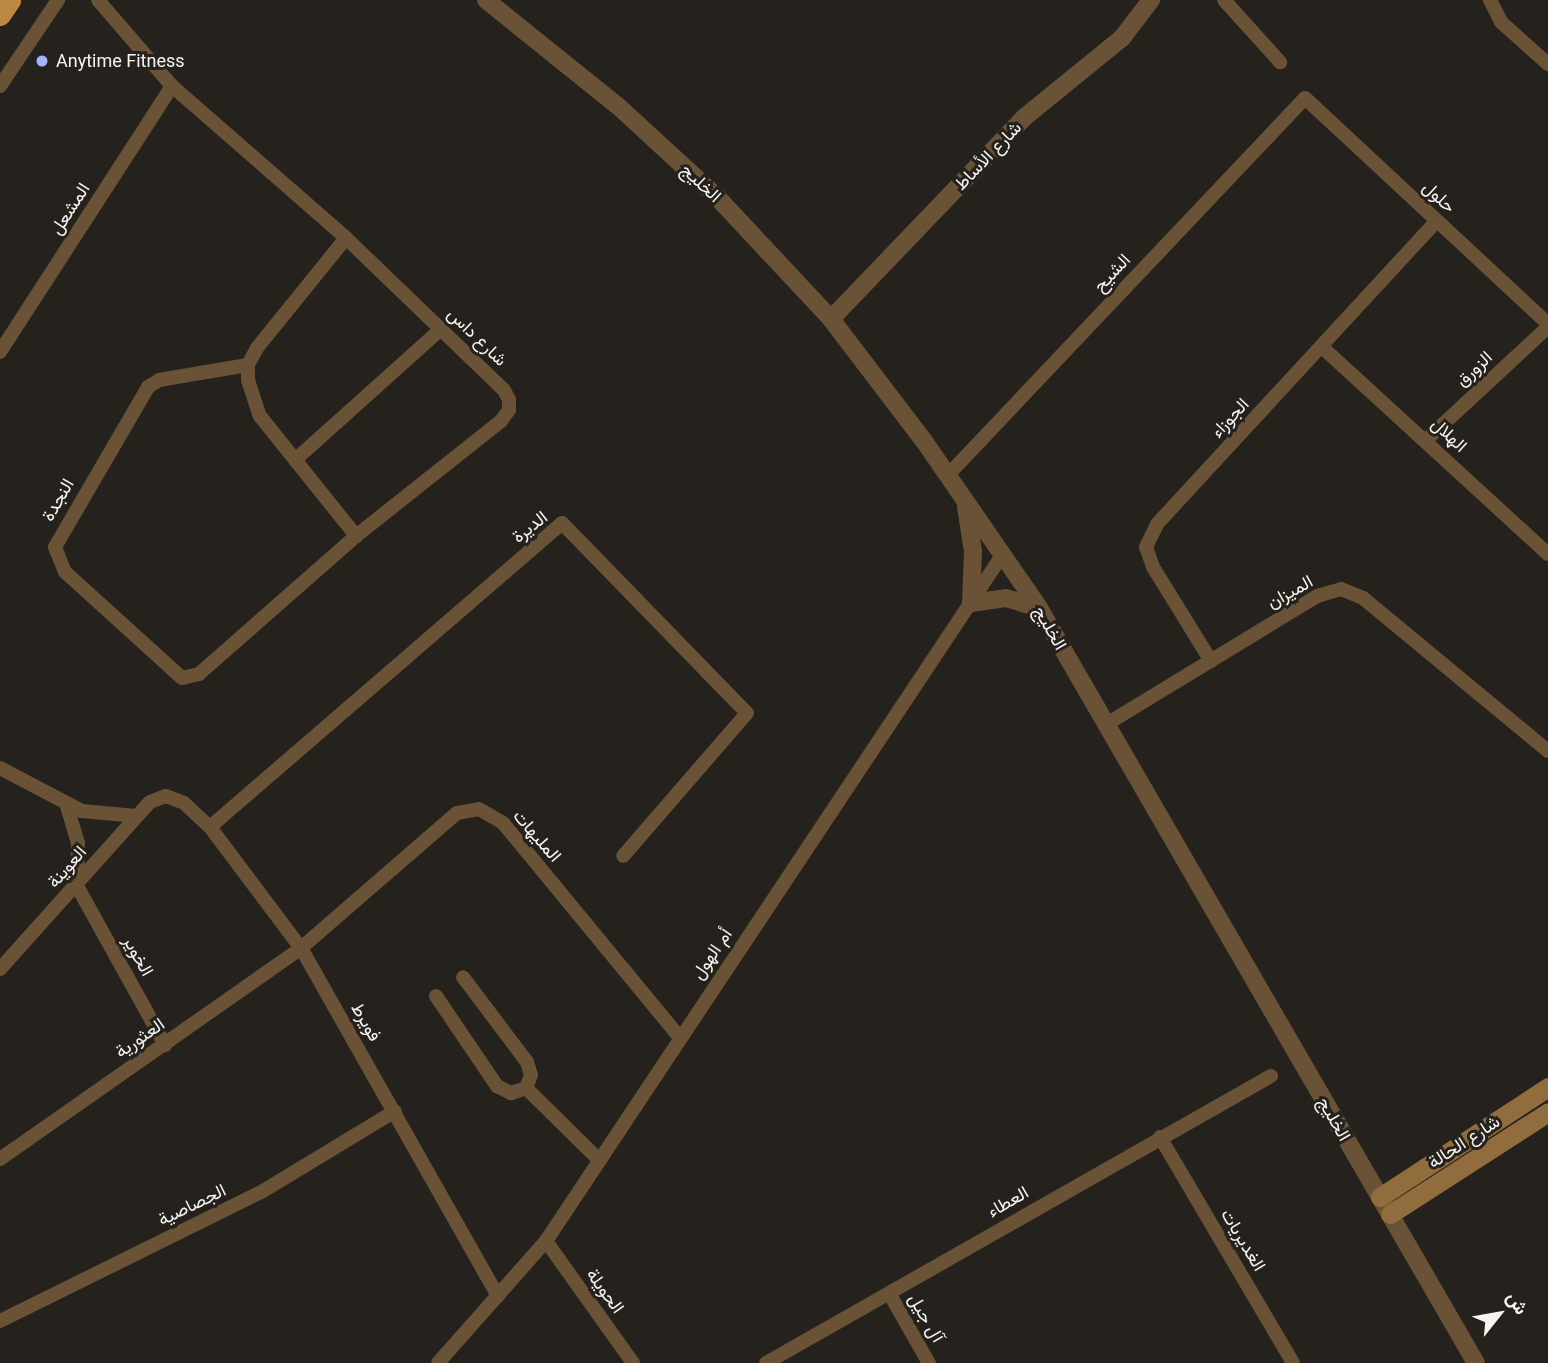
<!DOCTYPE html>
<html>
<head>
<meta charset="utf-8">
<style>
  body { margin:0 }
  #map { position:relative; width:1548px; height:1363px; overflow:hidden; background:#25211d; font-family:Roboto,Vazirmatn,sans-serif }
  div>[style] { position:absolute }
  .minor>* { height:14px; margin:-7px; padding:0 7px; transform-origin:7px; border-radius:7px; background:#695235 }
  .tertiary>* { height:18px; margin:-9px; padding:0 9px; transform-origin:9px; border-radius:9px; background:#695235 }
  .secondary>* { height:19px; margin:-9.5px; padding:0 9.5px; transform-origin:9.5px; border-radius:9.5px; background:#916c3c }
  .trunk>* { height:21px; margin:-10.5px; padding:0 10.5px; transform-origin:10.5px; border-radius:10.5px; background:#bd8942 }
  .dots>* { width:19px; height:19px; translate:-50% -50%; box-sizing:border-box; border:4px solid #25211d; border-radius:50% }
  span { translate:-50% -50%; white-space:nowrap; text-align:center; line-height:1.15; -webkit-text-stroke:6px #25211d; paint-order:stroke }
  .poi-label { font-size:18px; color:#f7f4f1 }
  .left { translate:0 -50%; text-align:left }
  .street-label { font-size:18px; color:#f7f4f1 }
  .north { position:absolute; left:1464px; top:1279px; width:70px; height:70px; -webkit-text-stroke:5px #25211d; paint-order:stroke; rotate:59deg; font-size:19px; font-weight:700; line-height:28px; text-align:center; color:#f7f4f1 }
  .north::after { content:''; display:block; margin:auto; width:24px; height:32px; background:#f7f4f1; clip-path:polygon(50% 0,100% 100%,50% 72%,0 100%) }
</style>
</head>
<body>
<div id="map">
  <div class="minor">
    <div style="left:98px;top:0;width:113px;rotate:49.3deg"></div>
    <div style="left:172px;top:86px;width:231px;rotate:41.1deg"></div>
    <div style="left:346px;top:238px;width:219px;rotate:43.9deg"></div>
    <div style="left:504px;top:390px;width:11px;rotate:63deg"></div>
    <div style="left:509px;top:400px;width:10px;rotate:90deg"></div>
    <div style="left:509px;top:410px;width:14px;rotate:126deg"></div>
    <div style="left:501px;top:421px;width:185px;rotate:141.6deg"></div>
    <div style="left:356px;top:536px;width:209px;rotate:138.7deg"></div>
    <div style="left:199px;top:674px;width:17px;rotate:167deg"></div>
    <div style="left:182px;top:678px;width:158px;rotate:-137.8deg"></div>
    <div style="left:65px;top:572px;width:27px;rotate:-112deg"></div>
    <div style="left:55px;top:547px;width:185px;rotate:-59.8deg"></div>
    <div style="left:148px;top:387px;width:13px;rotate:-32deg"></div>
    <div style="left:159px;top:380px;width:90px;rotate:-9.6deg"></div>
    <div style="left:1224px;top:0;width:84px;rotate:47.9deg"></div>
    <div style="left:1490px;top:0;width:25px;rotate:63deg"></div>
    <div style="left:1501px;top:22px;width:63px;rotate:41.8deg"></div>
    <div style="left:0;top:86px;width:104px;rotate:-56deg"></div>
    <div style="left:346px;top:238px;width:141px;rotate:129deg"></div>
    <div style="left:257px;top:348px;width:19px;rotate:118deg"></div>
    <div style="left:248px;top:365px;width:15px;rotate:90deg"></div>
    <div style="left:248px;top:380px;width:38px;rotate:72deg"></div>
    <div style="left:260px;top:416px;width:154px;rotate:51.3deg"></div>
    <div style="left:1322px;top:347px;width:306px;rotate:42.5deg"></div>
    <div style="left:0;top:352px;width:317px;rotate:-57.1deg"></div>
    <div style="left:1426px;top:440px;width:166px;rotate:-42.8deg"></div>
    <div style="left:295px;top:460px;width:196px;rotate:-41.9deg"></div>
    <div style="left:948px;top:475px;width:519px;rotate:-46.56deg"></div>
    <div style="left:1305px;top:98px;width:332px;rotate:42.9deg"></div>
    <div style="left:1211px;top:661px;width:110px;rotate:-121.7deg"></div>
    <div style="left:1153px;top:567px;width:21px;rotate:-109deg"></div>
    <div style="left:1146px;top:547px;width:25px;rotate:-64deg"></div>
    <div style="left:1157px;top:524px;width:411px;rotate:-47.3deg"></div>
    <div style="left:1105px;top:725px;width:248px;rotate:-31.3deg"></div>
    <div style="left:1317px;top:596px;width:25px;rotate:-16deg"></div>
    <div style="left:1341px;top:589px;width:24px;rotate:22deg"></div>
    <div style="left:1363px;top:598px;width:240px;rotate:39.6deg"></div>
    <div style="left:0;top:768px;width:93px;rotate:27.7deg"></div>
    <div style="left:82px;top:811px;width:54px;rotate:5.3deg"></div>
    <div style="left:66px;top:803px;width:42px;rotate:73.3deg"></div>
    <div style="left:78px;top:843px;width:43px;rotate:91.3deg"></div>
    <div style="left:77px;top:886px;width:182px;rotate:61deg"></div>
    <div style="left:210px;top:827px;width:465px;rotate:-40.8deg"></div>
    <div style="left:562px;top:523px;width:265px;rotate:45.8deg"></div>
    <div style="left:747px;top:713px;width:189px;rotate:130.9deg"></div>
    <div style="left:0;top:969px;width:224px;rotate:-48.1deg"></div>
    <div style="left:150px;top:802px;width:17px;rotate:-21deg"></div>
    <div style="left:166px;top:796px;width:19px;rotate:21deg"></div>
    <div style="left:184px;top:803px;width:35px;rotate:43deg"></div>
    <div style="left:210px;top:827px;width:151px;rotate:53.1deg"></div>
    <div style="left:301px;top:948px;width:400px;rotate:60.5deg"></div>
    <div style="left:436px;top:996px;width:109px;rotate:55.9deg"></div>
    <div style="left:497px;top:1086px;width:16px;rotate:27deg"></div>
    <div style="left:511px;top:1093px;width:16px;rotate:-18deg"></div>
    <div style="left:526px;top:1088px;width:14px;rotate:-69deg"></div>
    <div style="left:531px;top:1075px;width:14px;rotate:-107deg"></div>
    <div style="left:527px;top:1062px;width:106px;rotate:-127deg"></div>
    <div style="left:526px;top:1088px;width:103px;rotate:44.6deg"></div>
    <div style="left:1160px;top:1137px;width:262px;rotate:59.5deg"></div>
    <div style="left:0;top:1159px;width:368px;rotate:-35deg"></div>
    <div style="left:301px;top:948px;width:206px;rotate:-40.9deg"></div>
    <div style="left:457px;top:813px;width:22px;rotate:-10deg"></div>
    <div style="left:479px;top:809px;width:28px;rotate:30deg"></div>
    <div style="left:503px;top:823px;width:278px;rotate:50.5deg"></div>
    <div style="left:546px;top:1241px;width:150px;rotate:54.5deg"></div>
    <div style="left:889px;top:1293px;width:81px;rotate:60.3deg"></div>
    <div style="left:0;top:1321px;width:293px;rotate:-26.3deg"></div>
    <div style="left:263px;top:1191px;width:154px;rotate:-31.2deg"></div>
    <div style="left:438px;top:1363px;width:163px;rotate:-48.5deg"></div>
    <div style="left:546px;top:1241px;width:825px;rotate:-56.37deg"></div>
    <div style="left:766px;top:1363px;width:581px;rotate:-29.61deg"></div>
  </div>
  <div class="tertiary">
    <div style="left:486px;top:0;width:169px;rotate:38.8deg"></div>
    <div style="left:618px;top:106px;width:133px;rotate:42.6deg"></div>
    <div style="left:716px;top:196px;width:168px;rotate:46.9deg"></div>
    <div style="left:831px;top:319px;width:153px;rotate:52.7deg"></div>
    <div style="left:924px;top:441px;width:203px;rotate:55.4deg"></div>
    <div style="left:1039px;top:608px;width:872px;rotate:59.94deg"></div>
    <div style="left:831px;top:319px;width:281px;rotate:-46.2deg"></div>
    <div style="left:1026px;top:116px;width:124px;rotate:-39.1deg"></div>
    <div style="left:1122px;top:38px;width:48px;rotate:-52.7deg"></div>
    <div style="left:966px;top:507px;width:45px;rotate:81deg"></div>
    <div style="left:973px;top:551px;width:52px;rotate:92.2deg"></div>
    <div style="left:971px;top:603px;width:35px;rotate:-8deg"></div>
    <div style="left:1006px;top:598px;width:34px;rotate:17deg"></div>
  </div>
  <div class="secondary">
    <div style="left:1380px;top:1197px;width:201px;rotate:-33.2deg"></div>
    <div style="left:1390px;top:1214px;width:188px;rotate:-32.8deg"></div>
  </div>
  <div class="trunk">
    <div style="left:0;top:15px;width:18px;rotate:-56deg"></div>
  </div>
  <div class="dots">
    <div style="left:42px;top:61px;background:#a5b1fc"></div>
  </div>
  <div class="poi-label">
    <span class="left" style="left:56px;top:61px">Anytime Fitness</span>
  </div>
  <div class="street-label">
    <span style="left:988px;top:156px;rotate:-46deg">شارع الأساط</span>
    <span style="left:701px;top:183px;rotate:43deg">الخليج</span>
    <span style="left:1439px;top:197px;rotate:43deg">حلول</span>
    <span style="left:70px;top:209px;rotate:-57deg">المشعل</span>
    <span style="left:1112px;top:273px;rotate:-47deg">الشيح</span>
    <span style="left:477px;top:337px;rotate:44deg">شارع داس</span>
    <span style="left:1474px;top:369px;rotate:-43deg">الزورق</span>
    <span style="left:1230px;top:418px;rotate:-47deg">الجوزاء</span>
    <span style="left:1449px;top:435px;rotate:43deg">الهلال</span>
    <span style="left:58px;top:500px;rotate:-60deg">النجدة</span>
    <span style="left:530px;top:527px;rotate:-38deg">الديرة</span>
    <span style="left:1290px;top:592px;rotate:-29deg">الميزان</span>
    <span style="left:1050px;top:628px;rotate:60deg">الخليج</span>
    <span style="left:537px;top:836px;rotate:49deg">المليهات</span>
    <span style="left:67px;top:867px;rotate:-49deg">العوينة</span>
    <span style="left:712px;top:954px;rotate:-56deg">أم الهول</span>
    <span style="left:138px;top:956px;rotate:61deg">الخوير</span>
    <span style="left:366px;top:1022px;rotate:60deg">فويرط</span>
    <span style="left:140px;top:1038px;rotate:-35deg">العثورية</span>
    <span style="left:1334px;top:1119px;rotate:60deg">الخليج</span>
    <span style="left:1464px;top:1142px;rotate:-33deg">شارع الحالة</span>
    <span style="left:1008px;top:1202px;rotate:-30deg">العطاء</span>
    <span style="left:192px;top:1205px;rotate:-26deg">الجصاصية</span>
    <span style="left:1243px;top:1240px;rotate:59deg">الغديريات</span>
    <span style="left:605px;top:1291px;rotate:54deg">الحويلة</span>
    <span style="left:926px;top:1318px;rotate:60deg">آل جيل</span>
  </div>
  <div class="north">ش</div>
</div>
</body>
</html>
